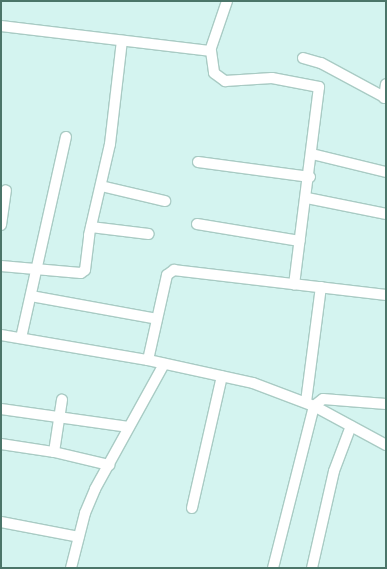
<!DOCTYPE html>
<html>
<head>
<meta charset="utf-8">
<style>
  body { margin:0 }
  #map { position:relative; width:387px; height:569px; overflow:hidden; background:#e6fcfc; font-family:"Alegreya Sans",sans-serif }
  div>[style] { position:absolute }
  .residential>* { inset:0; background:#d4f4f0; transform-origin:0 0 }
  .roads { filter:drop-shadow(1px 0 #a9cbc4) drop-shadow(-1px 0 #a9cbc4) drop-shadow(0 1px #a9cbc4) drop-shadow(0 -1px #a9cbc4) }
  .street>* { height:10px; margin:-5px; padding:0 5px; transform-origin:5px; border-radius:5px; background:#fff }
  span { translate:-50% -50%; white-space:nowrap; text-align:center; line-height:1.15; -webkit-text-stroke:3px #ecfffe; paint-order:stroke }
  .frame { position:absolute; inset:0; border:2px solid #4b7569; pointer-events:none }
</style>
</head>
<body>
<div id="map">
  <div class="residential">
    <div style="left:1px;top:1px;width:385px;height:567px"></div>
  </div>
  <div class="roads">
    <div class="street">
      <div style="left:1px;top:26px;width:210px;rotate:6.8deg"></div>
      <div style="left:210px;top:51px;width:53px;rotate:-71.2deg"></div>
      <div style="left:211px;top:51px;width:22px;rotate:82deg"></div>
      <div style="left:214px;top:73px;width:14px;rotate:36deg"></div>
      <div style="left:225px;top:81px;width:47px;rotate:-3.7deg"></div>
      <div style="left:272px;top:78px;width:48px;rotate:10.8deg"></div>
      <div style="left:319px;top:87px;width:199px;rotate:97.2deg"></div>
      <div style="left:303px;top:58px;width:19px;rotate:16deg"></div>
      <div style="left:321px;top:63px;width:74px;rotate:28.3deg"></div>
      <div style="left:384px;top:98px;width:14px;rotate:-82deg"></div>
      <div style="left:312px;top:154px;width:76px;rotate:13.7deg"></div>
      <div style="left:198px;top:162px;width:113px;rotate:7.6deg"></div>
      <div style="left:101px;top:186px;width:66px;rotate:13.2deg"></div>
      <div style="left:307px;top:198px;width:81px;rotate:11.4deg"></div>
      <div style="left:197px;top:224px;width:104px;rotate:9.4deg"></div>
      <div style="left:1px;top:225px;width:35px;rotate:-82deg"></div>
      <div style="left:91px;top:227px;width:58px;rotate:6.9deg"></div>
      <div style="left:1px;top:266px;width:80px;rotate:5deg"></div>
      <div style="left:81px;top:273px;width:5px;rotate:-37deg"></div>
      <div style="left:85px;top:270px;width:35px;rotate:-83deg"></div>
      <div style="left:89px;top:235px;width:93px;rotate:-77deg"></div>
      <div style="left:110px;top:144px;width:104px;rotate:-83.4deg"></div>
      <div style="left:31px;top:296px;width:128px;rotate:10.3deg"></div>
      <div style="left:1px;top:335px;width:149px;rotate:9.7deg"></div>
      <div style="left:148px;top:360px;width:107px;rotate:12.4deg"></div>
      <div style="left:253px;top:383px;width:65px;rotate:20.7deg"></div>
      <div style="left:314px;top:406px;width:82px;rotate:28.4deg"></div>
      <div style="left:21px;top:338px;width:206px;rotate:-77.4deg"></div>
      <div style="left:148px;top:360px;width:87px;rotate:-77.4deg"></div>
      <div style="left:167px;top:275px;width:9px;rotate:-36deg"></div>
      <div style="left:174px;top:270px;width:213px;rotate:6.7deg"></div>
      <div style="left:306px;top:402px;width:116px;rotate:-82.6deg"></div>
      <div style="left:1px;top:409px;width:129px;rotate:8deg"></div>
      <div style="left:1px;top:444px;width:54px;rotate:8.6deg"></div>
      <div style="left:54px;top:452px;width:57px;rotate:13.3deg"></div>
      <div style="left:54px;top:452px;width:53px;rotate:-81.3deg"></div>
      <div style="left:192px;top:508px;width:135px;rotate:-77.2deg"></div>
      <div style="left:1px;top:522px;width:79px;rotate:10.9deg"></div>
      <div style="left:71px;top:568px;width:57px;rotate:-75.7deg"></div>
      <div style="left:85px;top:513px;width:26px;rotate:-67deg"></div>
      <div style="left:95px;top:489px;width:143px;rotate:-61.1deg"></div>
      <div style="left:273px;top:568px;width:167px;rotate:-75.8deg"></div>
      <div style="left:314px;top:406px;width:11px;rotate:-38deg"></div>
      <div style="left:323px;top:399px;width:63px;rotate:4.5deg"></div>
      <div style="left:312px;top:568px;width:99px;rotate:-77.2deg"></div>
      <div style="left:334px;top:471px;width:48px;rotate:-69.3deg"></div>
    </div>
  </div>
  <div class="frame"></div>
</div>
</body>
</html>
